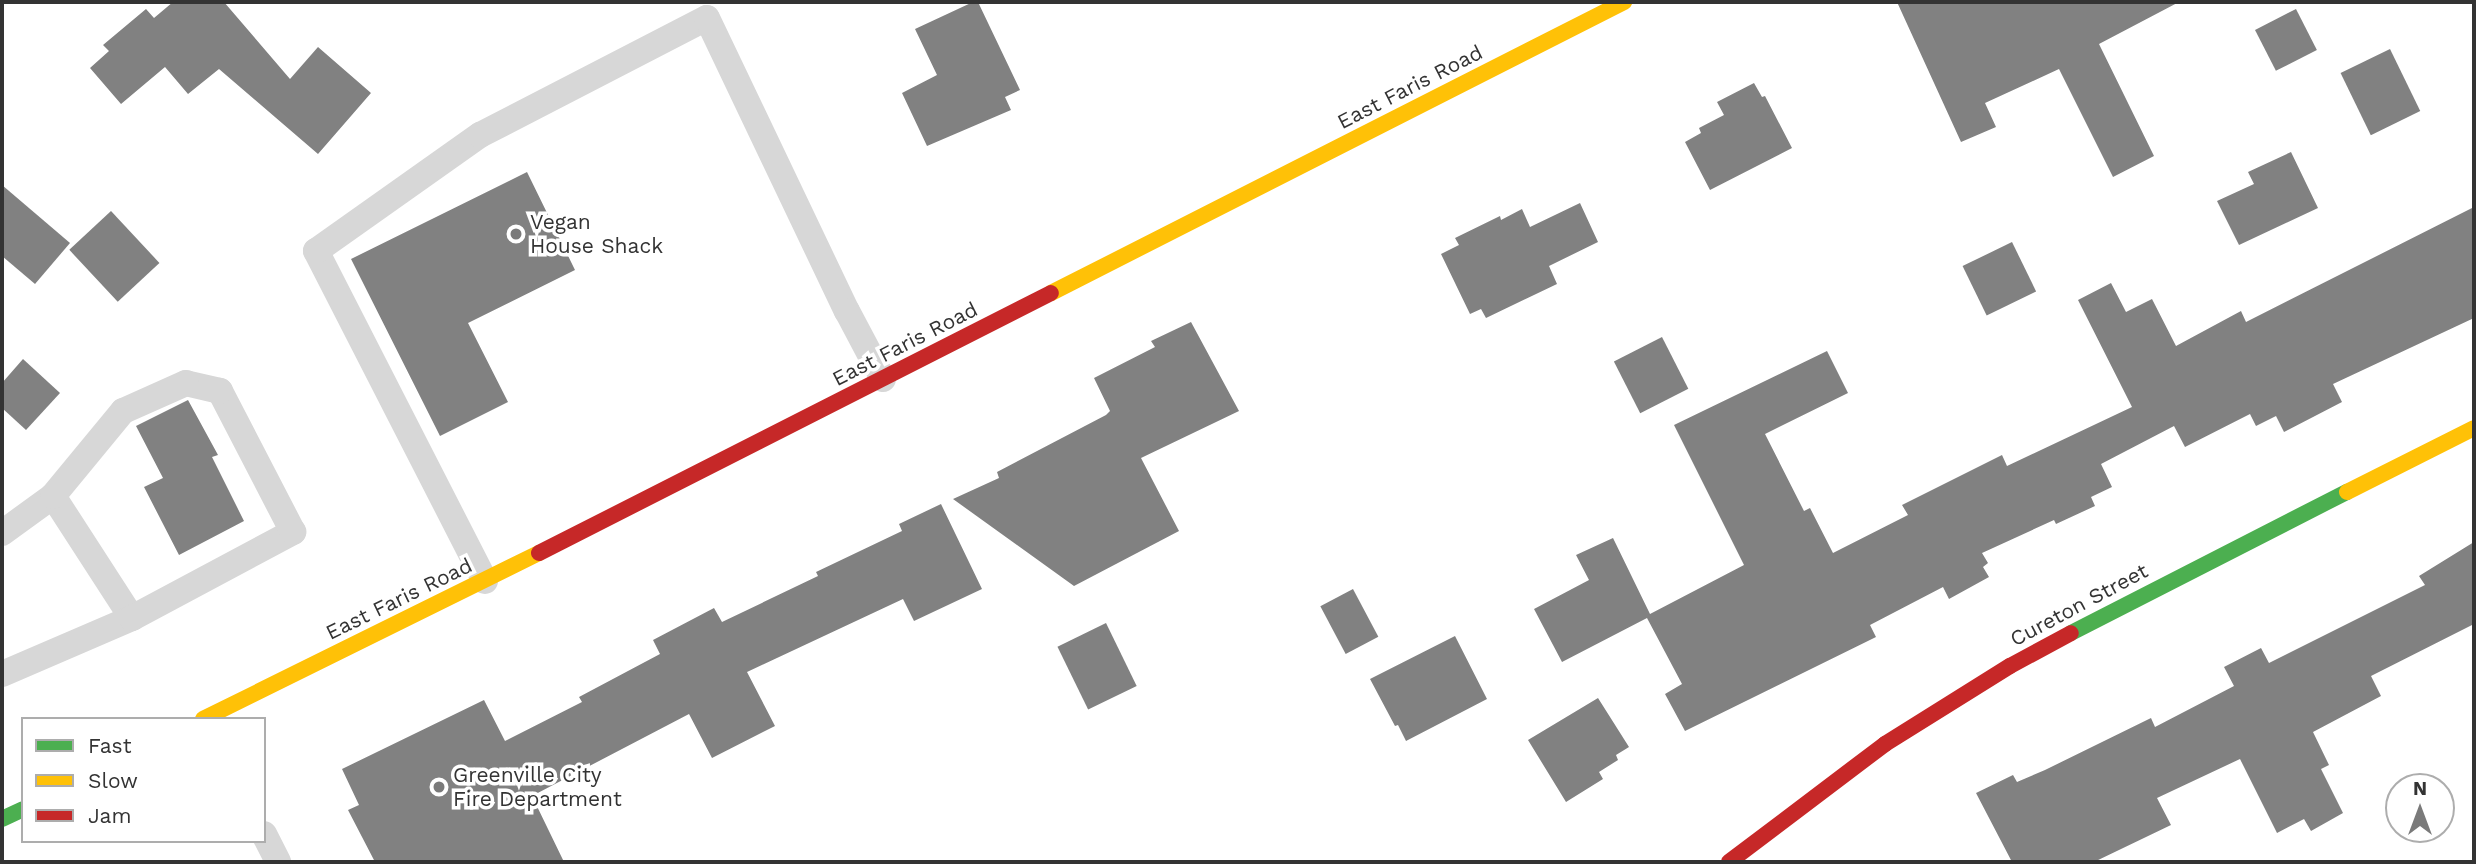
<!DOCTYPE html>
<html>
<head>
<meta charset="utf-8">
<style>
  body { margin:0 }
  #map { position:relative; width:2476px; height:864px; overflow:hidden; background:#fff; font-family:"Work Sans",sans-serif }
  div>[style] { position:absolute }
  .building>* { inset:0; background:#818181; transform-origin:0 0 }
  .lane>* { height:26px; margin:-13px; padding:0 13px; transform-origin:13px; border-radius:13px; background:#d7d7d7 }
  .fast>* { height:16px; margin:-8px; padding:0 8px; transform-origin:8px; border-radius:8px; background:#4caf50 }
  .slow>* { height:16px; margin:-8px; padding:0 8px; transform-origin:8px; border-radius:8px; background:#ffc107 }
  .jam>* { height:16px; margin:-8px; padding:0 8px; transform-origin:8px; border-radius:8px; background:#c62828 }
  .dots>* { width:19px; height:19px; translate:-50% -50%; box-sizing:border-box; border:4px solid #fff; border-radius:50% }
  span { translate:-50% -50%; white-space:nowrap; text-align:center; line-height:1.15; -webkit-text-stroke:7px #fff; paint-order:stroke }
  .street-label { font-size:21px; color:#333 }
  .poi-label { font-size:21px; color:#333 }
  .left { translate:0 -50%; text-align:left }
  .frame { position:absolute; inset:0; border:4px solid #333; pointer-events:none }
  .legend { position:absolute; left:21px; top:717px; width:245px; height:126px; box-sizing:border-box; background:#fff; border:2px solid #adadad; margin:0; padding:9px 12px; list-style:none; font-size:21px; color:#333 }
  .legend li { display:flex; align-items:center; gap:14px; height:35px }
  .legend b { width:35px; border:2px solid #adadad }
  .north { position:absolute; left:2385px; top:773px; width:70px; height:70px; box-sizing:border-box; background:#fff; border:2px solid #adadad; border-radius:50%; rotate:0deg; font-size:19px; font-weight:700; line-height:28px; text-align:center; color:#333 }
  .north::after { content:''; display:block; margin:auto; width:24px; height:32px; background:#7a7a7a; clip-path:polygon(50% 0,100% 100%,50% 72%,0 100%) }
</style>
</head>
<body>
<div id="map">
  <div class="building">
    <div style="clip-path:polygon(173px 2px,224px 2px,290px 79px,318px 47px,371px 93px,318px 154px,219px 69px,188px 94px,165px 67px,121px 104px,90px 68px,109px 51px,103px 45px,146px 9px,154px 18px)"></div>
    <div style="clip-path:polygon(973px 2px,978px 2px,1020px 90px,1005px 97px,1011px 110px,927px 146px,902px 93px,937px 75px,915px 29px)"></div>
    <div style="clip-path:polygon(1897px 2px,2179px 2px,2099px 44px,2154px 156px,2113px 177px,2059px 69px,1985px 103px,1996px 127px,1961px 142px)"></div>
    <div style="left:2296px;top:9px;width:46px;height:46px;rotate:63deg"></div>
    <div style="left:2390px;top:49px;width:69px;height:55px;rotate:64deg"></div>
    <div style="clip-path:polygon(1754px 83px,1762px 97px,1765px 96px,1792px 148px,1710px 190px,1685px 142px,1701px 133px,1699px 128px,1724px 115px,1717px 102px)"></div>
    <div style="clip-path:polygon(2291px 152px,2318px 208px,2239px 245px,2217px 201px,2254px 184px,2248px 172px)"></div>
    <div style="clip-path:polygon(527px 172px,575px 270px,468px 323px,508px 402px,440px 436px,351px 259px)"></div>
    <div style="clip-path:polygon(2px 185px,70px 243px,35px 284px,2px 256px)"></div>
    <div style="clip-path:polygon(1580px 203px,1598px 242px,1549px 266px,1557px 284px,1486px 318px,1481px 309px,1470px 314px,1441px 254px,1459px 245px,1455px 238px,1500px 216px,1501px 220px,1522px 209px,1530px 227px)"></div>
    <div style="clip-path:polygon(2474px 207px,2474px 318px,2333px 384px,2342px 402px,2284px 432px,2276px 416px,2256px 426px,2250px 414px,2185px 447px,2174px 426px,2101px 464px,2112px 487px,2091px 497px,2095px 506px,2056px 524px,2054px 520px,1982px 553px,1988px 563px,1983px 567px,1989px 577px,1949px 599px,1943px 587px,1870px 625px,1876px 637px,1685px 731px,1665px 694px,1682px 684px,1647px 618px,1562px 662px,1534px 609px,1589px 580px,1576px 555px,1613px 538px,1650px 614px,1744px 565px,1674px 425px,1827px 351px,1848px 393px,1765px 434px,1804px 511px,1810px 508px,1833px 553px,1908px 515px,1902px 505px,2002px 455px,2007px 466px,2132px 407px,2078px 300px,2111px 283px,2126px 312px,2152px 299px,2176px 346px,2241px 311px,2246px 322px)"></div>
    <div style="left:111px;top:211px;width:71px;height:57px;rotate:47deg"></div>
    <div style="left:2012px;top:242px;width:55px;height:55px;rotate:64deg"></div>
    <div style="clip-path:polygon(1191px 322px,1239px 411px,1141px 458px,1179px 531px,1074px 586px,953px 499px,999px 478px,997px 472px,1106px 415px,1110px 411px,1094px 378px,1155px 347px,1151px 341px)"></div>
    <div style="left:1662px;top:337px;width:58px;height:54px;rotate:63deg"></div>
    <div style="clip-path:polygon(23px 359px,60px 393px,26px 430px,2px 408px,2px 383px)"></div>
    <div style="clip-path:polygon(188px 400px,218px 455px,212px 457px,244px 521px,179px 555px,144px 487px,163px 478px,136px 426px)"></div>
    <div style="clip-path:polygon(941px 504px,982px 589px,914px 621px,903px 599px,747px 672px,775px 726px,712px 758px,689px 714px,532px 796px,564px 862px,375px 862px,348px 810px,359px 805px,342px 769px,484px 700px,505px 741px,582px 702px,579px 697px,660px 654px,653px 640px,714px 608px,722px 622px,818px 576px,816px 572px,902px 531px,899px 524px)"></div>
    <div style="clip-path:polygon(2474px 542px,2474px 624px,2371px 676px,2381px 696px,2313px 732px,2329px 765px,2321px 769px,2343px 813px,2311px 831px,2304px 819px,2277px 833px,2240px 759px,2157px 798px,2171px 825px,2094px 862px,2012px 862px,1976px 793px,2013px 775px,2017px 782px,2045px 770px,2151px 718px,2155px 727px,2234px 686px,2224px 667px,2261px 648px,2269px 663px,2425px 585px,2419px 576px)"></div>
    <div style="left:1353px;top:589px;width:54px;height:37px;rotate:62deg"></div>
    <div style="left:1106px;top:623px;width:70px;height:54px;rotate:64deg"></div>
    <div style="clip-path:polygon(1455px 636px,1487px 699px,1406px 741px,1398px 725px,1395px 726px,1370px 679px)"></div>
    <div style="clip-path:polygon(1598px 698px,1629px 747px,1616px 755px,1618px 760px,1599px 772px,1603px 779px,1566px 802px,1528px 740px)"></div>
  </div>
  <div class="lane">
    <div style="left:2px;top:533px;width:63px;rotate:-36deg"></div>
    <div style="left:53px;top:496px;width:145px;rotate:57.1deg"></div>
    <div style="left:485px;top:581px;width:371px;rotate:-117.1deg"></div>
    <div style="left:316px;top:251px;width:201px;rotate:-35.3deg"></div>
    <div style="left:480px;top:135px;width:255px;rotate:-27.3deg"></div>
    <div style="left:707px;top:18px;width:325px;rotate:64.5deg"></div>
    <div style="left:847px;top:311px;width:77px;rotate:62.1deg"></div>
    <div style="left:2px;top:674px;width:142px;rotate:-23.3deg"></div>
    <div style="left:132px;top:618px;width:183px;rotate:-28.1deg"></div>
    <div style="left:293px;top:532px;width:159px;rotate:-117.4deg"></div>
    <div style="left:220px;top:391px;width:35px;rotate:-167deg"></div>
    <div style="left:186px;top:383px;width:69px;rotate:156deg"></div>
    <div style="left:123px;top:411px;width:110px;rotate:129.5deg"></div>
    <div style="left:264px;top:834px;width:31px;rotate:63deg"></div>
  </div>
  <div class="fast">
    <div style="left:2071px;top:633px;width:310px;rotate:-27.1deg"></div>
    <div style="left:2px;top:819px;width:23px;rotate:-25deg"></div>
  </div>
  <div class="slow">
    <div style="left:1051px;top:293px;width:643px;rotate:-26.92deg"></div>
    <div style="left:2347px;top:492px;width:142px;rotate:-26.7deg"></div>
    <div style="left:203px;top:719px;width:375px;rotate:-26.3deg"></div>
  </div>
  <div class="jam">
    <div style="left:539px;top:553px;width:574px;rotate:-26.92deg"></div>
    <div style="left:1729px;top:862px;width:196px;rotate:-37.1deg"></div>
    <div style="left:1885px;top:744px;width:147px;rotate:-32deg"></div>
    <div style="left:2010px;top:666px;width:69px;rotate:-28.4deg"></div>
  </div>
  <div class="dots">
    <div style="left:516px;top:234px;background:#7a7a7a"></div>
    <div style="left:439px;top:787px;background:#7a7a7a"></div>
  </div>
  <div class="street-label">
    <span style="left:1410px;top:87px;rotate:-27deg">East Faris Road</span>
    <span style="left:905px;top:344px;rotate:-27deg">East Faris Road</span>
    <span style="left:399px;top:599px;rotate:-26deg">East Faris Road</span>
    <span style="left:2079px;top:605px;rotate:-28deg">Cureton Street</span>
  </div>
  <div class="poi-label">
    <span class="left" style="left:530px;top:234px">Vegan<br>House Shack</span>
    <span class="left" style="left:453px;top:787px">Greenville City<br>Fire Department</span>
  </div>
  <div class="frame"></div>
  <ul class="legend">
  <li><b style="height:9px;background:#4caf50"></b>Fast</li>
  <li><b style="height:9px;background:#ffc107"></b>Slow</li>
  <li><b style="height:9px;background:#c62828"></b>Jam</li>
  </ul>
  <div class="north">N</div>
</div>
</body>
</html>
